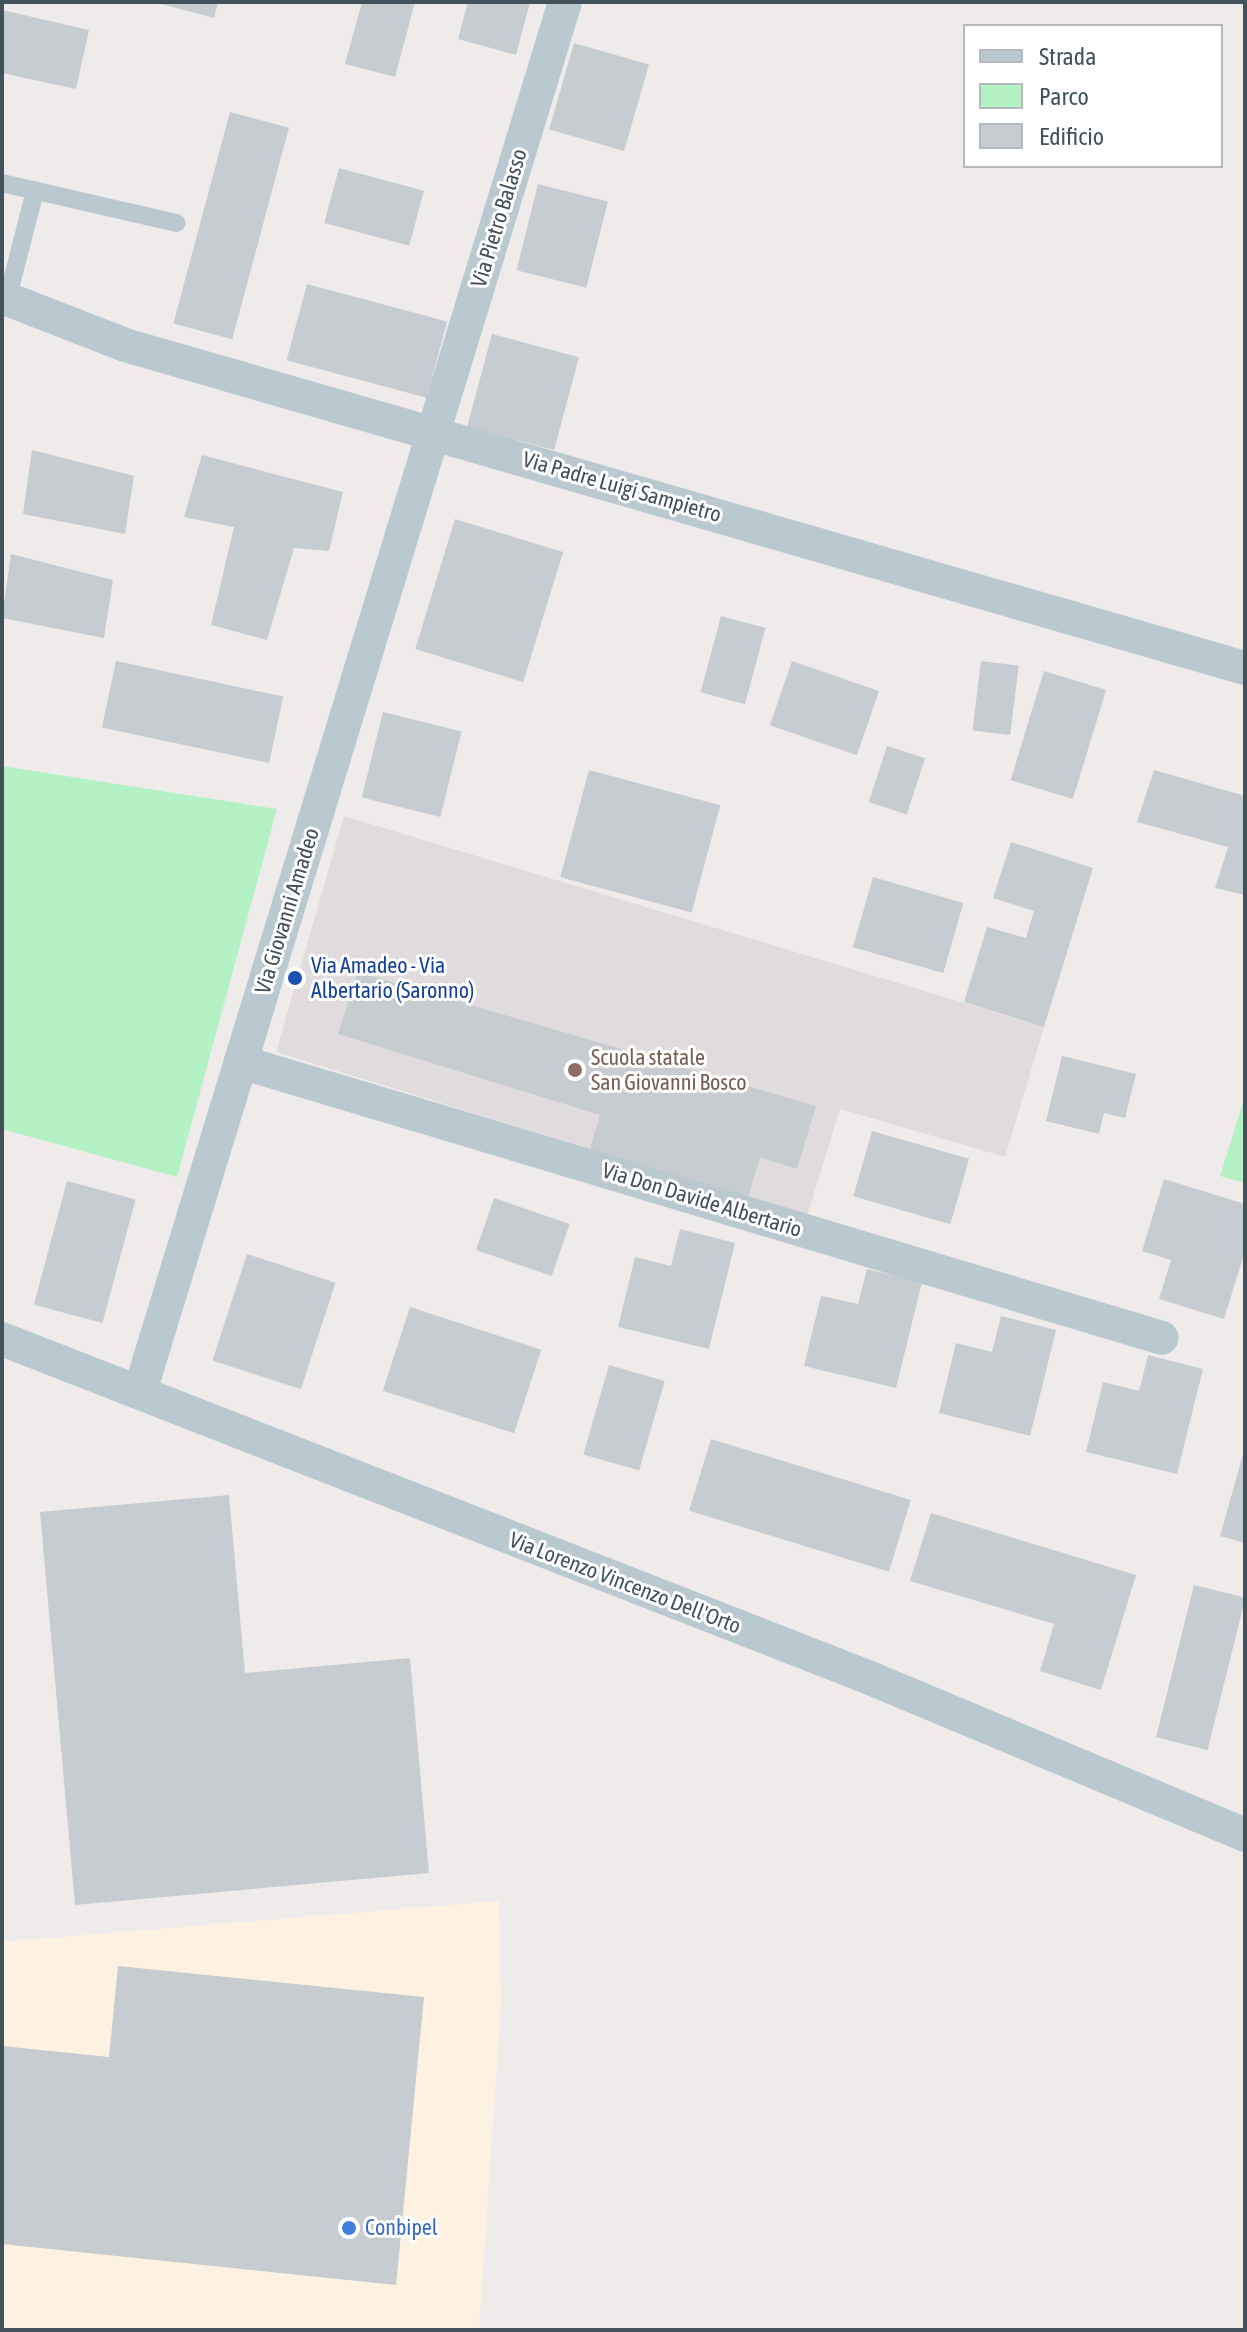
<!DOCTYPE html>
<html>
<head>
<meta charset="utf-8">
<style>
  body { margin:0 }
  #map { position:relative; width:1247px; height:2332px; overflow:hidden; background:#efebeb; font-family:"Asap Condensed",sans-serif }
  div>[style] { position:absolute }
  .commercial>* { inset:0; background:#fdf2e1 }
  .education>* { inset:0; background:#e0dcdd }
  .green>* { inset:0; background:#b4f2c5 }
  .building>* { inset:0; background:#c7ccd1; transform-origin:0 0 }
  .lane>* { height:18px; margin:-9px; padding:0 9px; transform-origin:9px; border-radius:9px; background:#bac8d0 }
  .street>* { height:34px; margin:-17px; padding:0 17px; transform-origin:17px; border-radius:17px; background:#bac8d0 }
  .dots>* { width:22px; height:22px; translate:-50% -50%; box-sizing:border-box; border:4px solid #fff; border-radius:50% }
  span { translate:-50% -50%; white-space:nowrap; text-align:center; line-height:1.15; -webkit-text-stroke:6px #fff; paint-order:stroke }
  .street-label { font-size:22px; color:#42515a }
  .transit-label { font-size:22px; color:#164399 }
  .left { translate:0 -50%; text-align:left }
  .education-label { font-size:22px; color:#785e54 }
  .shop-label { font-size:22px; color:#366cbe }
  .frame { position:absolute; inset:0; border:4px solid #42515a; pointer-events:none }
  .legend { position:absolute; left:963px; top:24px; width:260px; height:144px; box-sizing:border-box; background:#fff; border:2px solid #b3b9bd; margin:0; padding:10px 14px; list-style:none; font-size:24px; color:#42515a }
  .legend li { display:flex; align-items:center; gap:16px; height:40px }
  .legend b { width:40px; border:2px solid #b3b9bd }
</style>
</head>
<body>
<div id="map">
  <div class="commercial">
    <div style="clip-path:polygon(499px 1901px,501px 2004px,479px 2330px,2px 2330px,2px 1942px)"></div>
  </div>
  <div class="education">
    <div style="clip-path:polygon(344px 816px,1044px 1027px,1005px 1157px,840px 1109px,807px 1216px,276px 1052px)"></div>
  </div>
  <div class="green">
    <div style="clip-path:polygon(2px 766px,277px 809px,177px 1177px,2px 1129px)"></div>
    <div style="clip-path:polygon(1245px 1096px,1245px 1183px,1220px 1176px)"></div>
  </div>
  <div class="building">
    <div style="clip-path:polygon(154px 2px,218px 2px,214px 18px)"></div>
    <div style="clip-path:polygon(362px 2px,415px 2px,395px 77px,345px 64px)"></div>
    <div style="clip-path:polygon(468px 2px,530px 2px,516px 55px,458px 39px)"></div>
    <div style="clip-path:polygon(2px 10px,89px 30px,76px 89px,2px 73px)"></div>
    <div style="left:574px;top:43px;width:78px;height:90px;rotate:16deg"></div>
    <div style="left:230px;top:112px;width:61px;height:219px;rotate:15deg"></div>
    <div style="left:339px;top:168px;width:88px;height:57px;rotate:15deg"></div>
    <div style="left:538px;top:184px;width:72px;height:89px;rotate:14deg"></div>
    <div style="left:307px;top:284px;width:145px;height:79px;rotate:15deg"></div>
    <div style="left:492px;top:334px;width:90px;height:96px;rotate:15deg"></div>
    <div style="clip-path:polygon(32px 450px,134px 476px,125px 534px,23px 514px)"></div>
    <div style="clip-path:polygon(202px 455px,343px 492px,329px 551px,294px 548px,267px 640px,211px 625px,234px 527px,184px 517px)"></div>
    <div style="left:455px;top:519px;width:113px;height:136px;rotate:17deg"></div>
    <div style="clip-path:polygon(11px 554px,113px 580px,104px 638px,2px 618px)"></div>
    <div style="left:721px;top:616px;width:46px;height:79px;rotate:15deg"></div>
    <div style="left:116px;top:661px;width:171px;height:68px;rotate:12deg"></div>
    <div style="left:792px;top:661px;width:92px;height:68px;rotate:19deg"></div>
    <div style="left:981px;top:661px;width:38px;height:70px;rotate:7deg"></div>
    <div style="left:1044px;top:671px;width:65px;height:114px;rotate:17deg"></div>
    <div style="left:383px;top:712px;width:81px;height:88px;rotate:14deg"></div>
    <div style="left:887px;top:746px;width:40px;height:59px;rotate:18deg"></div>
    <div style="left:589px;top:770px;width:136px;height:111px;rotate:15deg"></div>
    <div style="clip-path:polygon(1154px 770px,1245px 796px,1245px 895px,1215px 888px,1228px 847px,1137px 822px)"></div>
    <div style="clip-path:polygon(1011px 842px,1093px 868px,1044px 1027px,964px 1002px,987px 927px,1026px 938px,1034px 911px,993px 898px)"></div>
    <div style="left:873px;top:877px;width:94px;height:73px;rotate:16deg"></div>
    <div style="clip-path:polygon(358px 972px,816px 1106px,797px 1169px,760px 1157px,748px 1198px,590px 1149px,600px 1115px,338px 1034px)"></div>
    <div style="clip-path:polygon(1062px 1056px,1136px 1074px,1125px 1118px,1104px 1113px,1099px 1134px,1046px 1121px)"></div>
    <div style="left:872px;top:1131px;width:101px;height:68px;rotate:16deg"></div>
    <div style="clip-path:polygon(1164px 1179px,1245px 1204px,1245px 1251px,1224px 1319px,1159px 1299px,1171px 1260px,1142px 1251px)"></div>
    <div style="left:67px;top:1181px;width:71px;height:128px;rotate:15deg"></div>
    <div style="left:494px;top:1198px;width:80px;height:55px;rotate:19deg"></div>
    <div style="clip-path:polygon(680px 1229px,735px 1243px,709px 1349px,618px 1327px,635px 1257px,671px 1266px)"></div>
    <div style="left:247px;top:1254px;width:93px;height:112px;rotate:18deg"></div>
    <div style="clip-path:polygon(867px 1269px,922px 1282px,896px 1388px,804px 1366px,821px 1296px,858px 1304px)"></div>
    <div style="left:410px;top:1307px;width:138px;height:88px;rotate:18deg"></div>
    <div style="clip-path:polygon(1001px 1316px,1056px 1330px,1030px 1436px,939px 1413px,956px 1343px,992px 1352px)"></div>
    <div style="clip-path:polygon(1148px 1355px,1203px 1369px,1177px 1474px,1086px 1452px,1103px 1382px,1139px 1391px)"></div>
    <div style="left:609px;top:1365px;width:58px;height:93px;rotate:16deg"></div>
    <div style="left:711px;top:1439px;width:209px;height:75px;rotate:17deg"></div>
    <div style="clip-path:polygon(1244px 1451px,1245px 1451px,1245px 1543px,1220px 1536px)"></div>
    <div style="clip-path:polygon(229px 1495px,245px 1673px,410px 1658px,429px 1873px,75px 1905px,40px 1512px)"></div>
    <div style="clip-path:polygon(931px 1513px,1136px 1575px,1101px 1690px,1040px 1671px,1054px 1624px,910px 1581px)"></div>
    <div style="left:1194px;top:1585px;width:53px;height:157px;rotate:14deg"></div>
    <div style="clip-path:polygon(118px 1966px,424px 1997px,396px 2285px,2px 2244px,2px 2046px,109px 2057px)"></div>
  </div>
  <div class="lane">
    <div style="left:2px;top:183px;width:179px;rotate:12.9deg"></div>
    <div style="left:7px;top:300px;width:113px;rotate:-75.6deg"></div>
  </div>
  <div class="street">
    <div style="left:2px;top:297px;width:132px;rotate:21.3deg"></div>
    <div style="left:125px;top:345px;width:1166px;rotate:16.09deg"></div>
    <div style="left:241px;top:1062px;width:961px;rotate:16.68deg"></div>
    <div style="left:2px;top:1339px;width:932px;rotate:21.33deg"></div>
    <div style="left:870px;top:1678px;width:407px;rotate:22.7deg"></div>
    <div style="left:141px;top:1388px;width:1449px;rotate:-72.99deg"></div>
  </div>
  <div class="dots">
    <div style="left:295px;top:978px;background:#1a4fb4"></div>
    <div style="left:575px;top:1070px;background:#8d6e63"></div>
    <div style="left:349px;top:2228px;background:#3f7fe0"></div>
  </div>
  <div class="street-label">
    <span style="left:499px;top:218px;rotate:-73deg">Via Pietro Balasso</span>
    <span style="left:622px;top:487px;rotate:16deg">Via Padre Luigi Sampietro</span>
    <span style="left:287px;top:911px;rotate:-73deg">Via Giovanni Amadeo</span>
    <span style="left:702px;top:1200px;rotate:17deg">Via Don Davide Albertario</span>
    <span style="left:625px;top:1583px;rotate:21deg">Via Lorenzo Vincenzo Dell'Orto</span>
  </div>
  <div class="transit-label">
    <span class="left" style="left:311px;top:978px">Via Amadeo - Via<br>Albertario (Saronno)</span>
  </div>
  <div class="education-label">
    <span class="left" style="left:591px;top:1070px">Scuola statale<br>San Giovanni Bosco</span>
  </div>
  <div class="shop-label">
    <span class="left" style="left:365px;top:2228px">Conbipel</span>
  </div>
  <div class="frame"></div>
  <ul class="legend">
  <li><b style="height:10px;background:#bac8d0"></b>Strada</li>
  <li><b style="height:22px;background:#b4f2c5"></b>Parco</li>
  <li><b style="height:22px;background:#c7ccd1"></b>Edificio</li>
  </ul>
</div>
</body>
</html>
